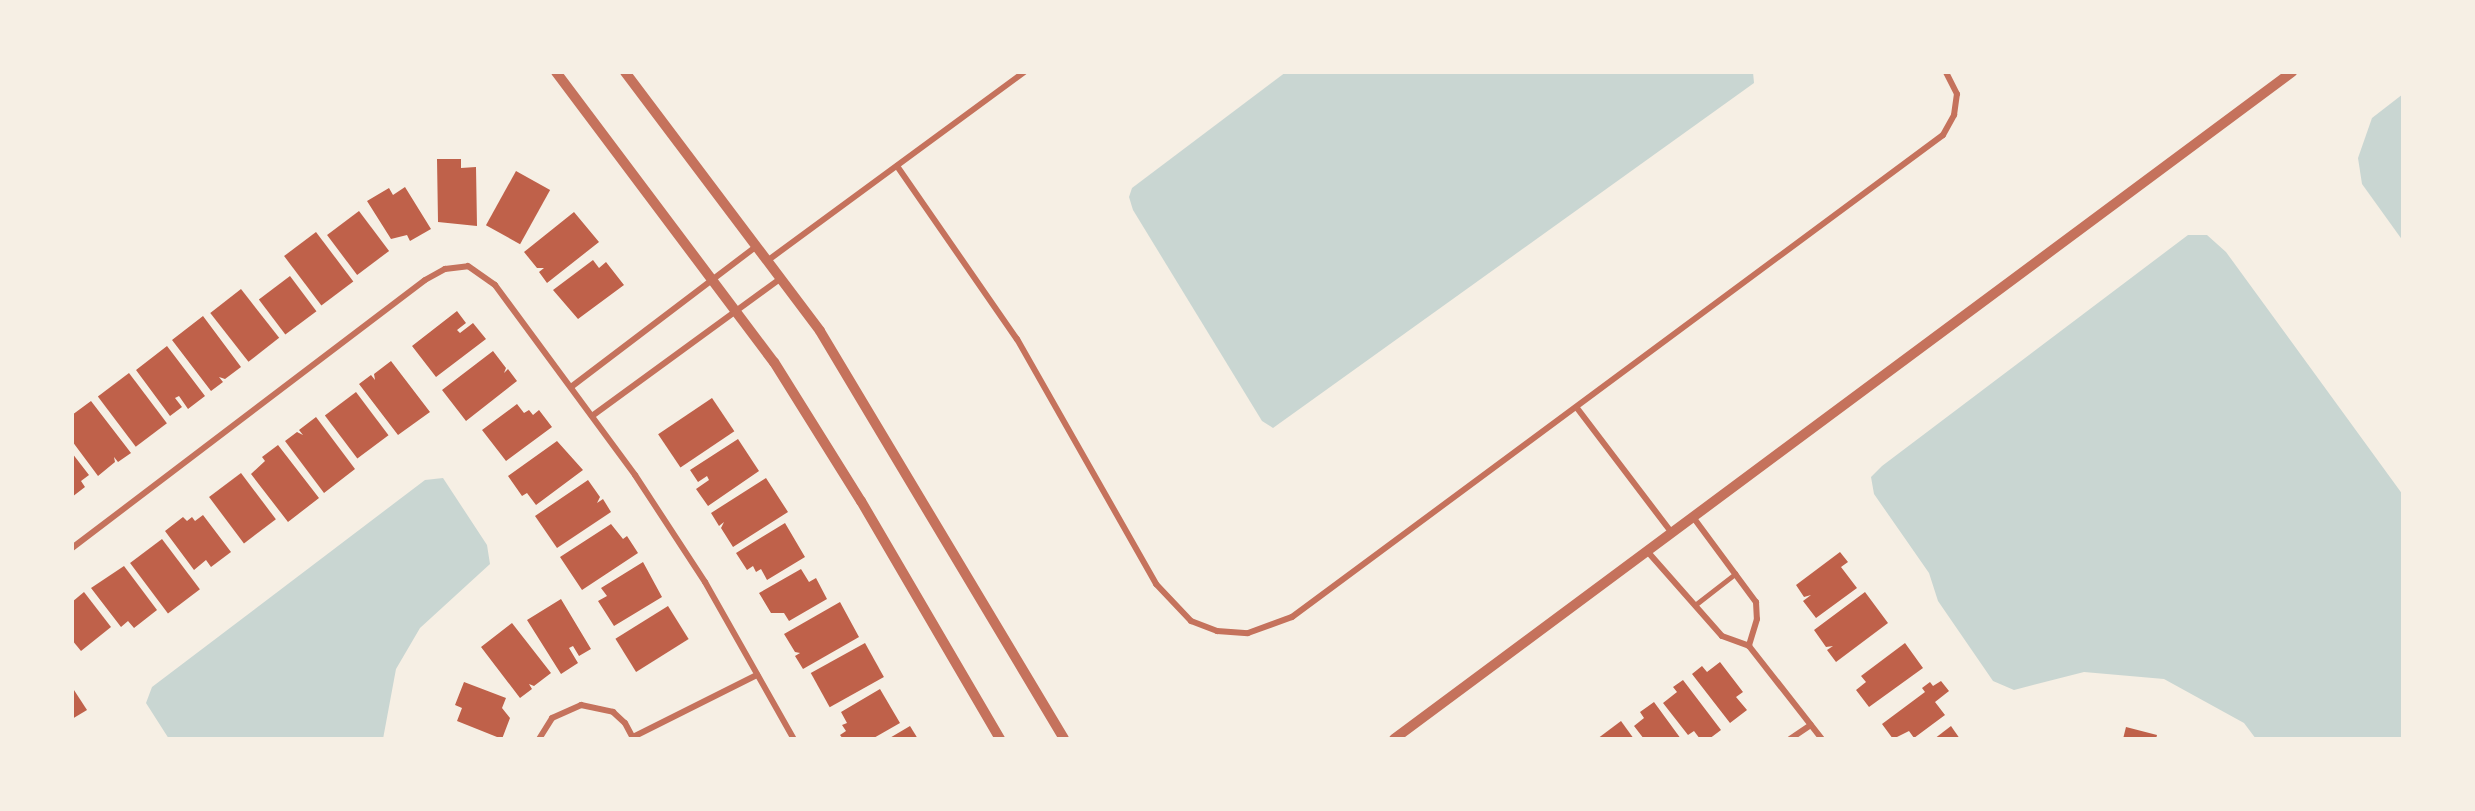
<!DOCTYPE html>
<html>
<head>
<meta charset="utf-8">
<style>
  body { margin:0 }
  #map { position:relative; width:2475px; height:811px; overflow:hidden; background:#f6efe4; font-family:Barlow,sans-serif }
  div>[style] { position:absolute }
  .water>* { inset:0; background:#c9d6d2 }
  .building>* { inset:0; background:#bf614a; transform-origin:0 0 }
  .service>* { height:4.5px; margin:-2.25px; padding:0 2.25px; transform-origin:2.25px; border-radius:2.25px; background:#c5725c }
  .minor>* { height:6px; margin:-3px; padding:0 3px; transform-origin:3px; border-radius:3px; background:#c5725c }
  .tertiary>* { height:10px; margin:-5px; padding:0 5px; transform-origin:5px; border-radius:5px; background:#c5725c }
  span { translate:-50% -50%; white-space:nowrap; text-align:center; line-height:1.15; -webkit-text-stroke:6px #f6efe4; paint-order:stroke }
  .frame { position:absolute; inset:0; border:74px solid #f6efe4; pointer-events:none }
</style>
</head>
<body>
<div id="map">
  <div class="water">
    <div style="clip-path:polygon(1286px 72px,1753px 72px,1754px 83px,1273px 428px,1262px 421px,1133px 210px,1129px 197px,1132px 188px)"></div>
    <div style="clip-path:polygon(2403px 94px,2403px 241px,2362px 184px,2358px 158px,2372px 118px)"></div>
    <div style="clip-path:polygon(2188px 235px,2207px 235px,2226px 252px,2403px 495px,2403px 739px,2256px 739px,2244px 723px,2164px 679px,2084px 672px,2014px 690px,1993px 681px,1938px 601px,1929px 573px,1874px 494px,1871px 477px,1882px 466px)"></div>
    <div style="clip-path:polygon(443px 478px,487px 545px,490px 564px,420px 628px,396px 669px,383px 739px,169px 739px,146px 703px,152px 687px,425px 480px)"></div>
  </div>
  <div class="building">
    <div style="clip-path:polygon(437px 159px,461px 159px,461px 168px,476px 167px,477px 226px,438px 222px)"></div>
    <div style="left:516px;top:171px;width:39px;height:62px;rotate:29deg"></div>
    <div style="clip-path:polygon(405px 187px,431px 229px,410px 241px,407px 235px,391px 239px,367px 201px,389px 188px,393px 195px)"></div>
    <div style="left:359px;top:211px;width:50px;height:40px;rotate:53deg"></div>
    <div style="clip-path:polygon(574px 212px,599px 242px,547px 283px,539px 272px,544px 268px,537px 268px,524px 252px)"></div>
    <div style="left:316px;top:232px;width:62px;height:40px;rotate:53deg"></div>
    <div style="clip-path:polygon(593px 260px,599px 268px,606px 262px,624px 285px,578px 319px,553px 290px)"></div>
    <div style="left:290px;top:276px;width:44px;height:39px;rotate:53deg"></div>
    <div style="left:241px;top:289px;width:62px;height:39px;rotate:52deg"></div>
    <div style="clip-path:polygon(457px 311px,466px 323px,457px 330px,460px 333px,473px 323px,486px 339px,436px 377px,412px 346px)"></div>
    <div style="clip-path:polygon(203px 316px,241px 367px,225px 379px,219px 377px,223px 382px,211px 391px,172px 340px)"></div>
    <div style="clip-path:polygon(167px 346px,205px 396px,188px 409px,179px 396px,175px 398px,182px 407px,170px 416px,136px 370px)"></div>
    <div style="clip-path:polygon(493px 351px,506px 368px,504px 373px,508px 369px,517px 381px,466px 421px,442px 390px)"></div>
    <div style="clip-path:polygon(391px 361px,430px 412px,398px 435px,359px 384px,371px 375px,375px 380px,374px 374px)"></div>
    <div style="left:129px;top:373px;width:63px;height:39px;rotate:53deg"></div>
    <div style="left:356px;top:392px;width:54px;height:39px;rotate:53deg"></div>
    <div style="left:712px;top:398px;width:40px;height:65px;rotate:56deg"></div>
    <div style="clip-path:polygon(91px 401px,131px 453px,118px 462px,114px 457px,115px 462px,98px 476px,72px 441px,72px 415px)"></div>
    <div style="clip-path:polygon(517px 404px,524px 413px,529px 410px,533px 415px,539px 410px,552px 427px,506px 461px,482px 430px)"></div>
    <div style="clip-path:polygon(316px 417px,355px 469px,324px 493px,285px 441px,297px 432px,303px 435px,299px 430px)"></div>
    <div style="clip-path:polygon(738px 439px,759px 471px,708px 506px,696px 489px,709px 480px,707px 476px,698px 482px,690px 470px)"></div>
    <div style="clip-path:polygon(557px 441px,583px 470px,536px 505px,527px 493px,522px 496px,508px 476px)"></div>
    <div style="clip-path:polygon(278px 445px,319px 498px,288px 522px,251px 474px,265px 461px,262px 457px)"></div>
    <div style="clip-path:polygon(72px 453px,89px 475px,81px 481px,85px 487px,72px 497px)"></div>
    <div style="left:241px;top:473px;width:58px;height:40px;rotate:53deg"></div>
    <div style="clip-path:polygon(766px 478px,788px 512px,733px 547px,721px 528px,724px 522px,719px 526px,711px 513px)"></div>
    <div style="clip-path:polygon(588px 480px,600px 497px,597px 503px,603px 499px,611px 512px,557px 548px,535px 516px)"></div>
    <div style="clip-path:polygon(203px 515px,231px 552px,211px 567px,206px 560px,194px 570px,165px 531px,183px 517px,187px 521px,192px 517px,195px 521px)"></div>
    <div style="clip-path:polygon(785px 523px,805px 557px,767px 580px,761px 569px,756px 572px,753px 566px,747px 570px,736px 553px)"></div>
    <div style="clip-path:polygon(611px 524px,623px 539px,627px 536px,638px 553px,582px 590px,560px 557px)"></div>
    <div style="left:162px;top:539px;width:63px;height:40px;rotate:53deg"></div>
    <div style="clip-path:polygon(1840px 552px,1848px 562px,1841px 567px,1857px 588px,1816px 618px,1803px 601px,1811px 595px,1804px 597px,1796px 585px)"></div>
    <div style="clip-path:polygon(643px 562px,662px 597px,614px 626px,598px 601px,607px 596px,601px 588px)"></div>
    <div style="clip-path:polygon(124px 566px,157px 610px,134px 628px,128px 621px,121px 627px,91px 588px)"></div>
    <div style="clip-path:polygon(801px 569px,809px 582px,816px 578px,827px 599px,789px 621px,784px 613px,771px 613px,759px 593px)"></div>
    <div style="clip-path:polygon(84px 592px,111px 627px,81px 651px,72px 640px,72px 602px)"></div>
    <div style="clip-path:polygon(1865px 592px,1888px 623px,1836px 662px,1827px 650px,1833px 646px,1826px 647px,1814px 630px)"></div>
    <div style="clip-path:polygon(561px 599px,591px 649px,579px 656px,573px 646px,569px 648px,578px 663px,561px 674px,527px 620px)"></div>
    <div style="clip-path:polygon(840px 602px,859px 637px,803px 669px,795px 656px,800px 653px,795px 652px,784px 634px)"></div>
    <div style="left:668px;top:606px;width:39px;height:62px;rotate:58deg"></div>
    <div style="clip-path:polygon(512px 623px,551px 673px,534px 686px,529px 684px,532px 689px,520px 698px,481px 647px)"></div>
    <div style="left:865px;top:643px;width:39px;height:62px;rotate:61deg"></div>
    <div style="clip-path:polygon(1905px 643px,1923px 668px,1869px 707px,1856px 690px,1866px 682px,1861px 676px)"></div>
    <div style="clip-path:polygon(1720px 662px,1743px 692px,1736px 697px,1747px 710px,1730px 723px,1692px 674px,1702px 666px,1707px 672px)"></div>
    <div style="clip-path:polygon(1683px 680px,1721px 730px,1709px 739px,1700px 739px,1694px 731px,1688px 735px,1663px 703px,1677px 692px,1673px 687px)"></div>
    <div style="clip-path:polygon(1941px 681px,1949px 691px,1935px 702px,1945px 715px,1914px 738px,1909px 731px,1893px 739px,1882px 724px,1925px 692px,1922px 688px,1930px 682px,1933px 686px)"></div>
    <div style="clip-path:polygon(464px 682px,506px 698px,502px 708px,510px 718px,502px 739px,457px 721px,462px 708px,455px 705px)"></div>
    <div style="clip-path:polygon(72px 687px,87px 710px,72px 719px)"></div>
    <div style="clip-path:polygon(880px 689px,900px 723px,872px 739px,843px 739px,840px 735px,846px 731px,842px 725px,847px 723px,841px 712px)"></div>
    <div style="clip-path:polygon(1654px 702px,1681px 739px,1644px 739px,1634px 726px,1644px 718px,1640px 712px)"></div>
    <div style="clip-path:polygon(1621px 721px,1634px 739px,1597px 739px)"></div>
    <div style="clip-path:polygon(910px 726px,918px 739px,888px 739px)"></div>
    <div style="clip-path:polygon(1951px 726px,1960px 739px,1934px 739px)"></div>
    <div style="clip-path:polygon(2126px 727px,2157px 735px,2156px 739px,2123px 739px)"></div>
  </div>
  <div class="service">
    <div style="left:1695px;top:605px;width:51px;rotate:-37.8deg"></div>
  </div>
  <div class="minor">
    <div style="left:897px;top:166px;width:211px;rotate:55.3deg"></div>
    <div style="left:1017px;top:339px;width:282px;rotate:60.4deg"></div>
    <div style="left:1156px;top:584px;width:51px;rotate:46.6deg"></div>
    <div style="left:1191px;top:621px;width:28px;rotate:21deg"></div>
    <div style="left:1217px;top:631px;width:31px;rotate:4deg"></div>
    <div style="left:1248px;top:633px;width:47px;rotate:-20deg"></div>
    <div style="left:1292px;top:617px;width:810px;rotate:-36.52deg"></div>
    <div style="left:1943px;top:135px;width:23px;rotate:-61deg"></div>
    <div style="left:1954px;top:115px;width:21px;rotate:-82deg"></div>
    <div style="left:1957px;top:94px;width:25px;rotate:-117deg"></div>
    <div style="left:767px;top:261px;width:319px;rotate:-36.3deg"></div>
    <div style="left:571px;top:387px;width:233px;rotate:-37.2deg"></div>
    <div style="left:1577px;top:408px;width:157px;rotate:52.8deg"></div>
    <div style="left:592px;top:416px;width:234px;rotate:-36.1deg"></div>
    <div style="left:1693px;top:517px;width:106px;rotate:53.5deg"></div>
    <div style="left:1756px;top:602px;width:17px;rotate:87deg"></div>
    <div style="left:1757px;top:619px;width:28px;rotate:107deg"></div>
    <div style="left:72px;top:548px;width:443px;rotate:-37.2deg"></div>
    <div style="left:425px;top:280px;width:23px;rotate:-29deg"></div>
    <div style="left:445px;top:269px;width:23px;rotate:-7deg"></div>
    <div style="left:468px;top:266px;width:33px;rotate:35deg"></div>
    <div style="left:495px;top:285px;width:236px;rotate:53.6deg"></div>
    <div style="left:635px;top:475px;width:128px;rotate:56.8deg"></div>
    <div style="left:705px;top:582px;width:180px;rotate:60.5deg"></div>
    <div style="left:1647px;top:551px;width:113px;rotate:48.6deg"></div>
    <div style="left:1722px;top:636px;width:29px;rotate:20deg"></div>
    <div style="left:1749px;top:646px;width:118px;rotate:51.9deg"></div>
    <div style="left:633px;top:737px;width:139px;rotate:-26.6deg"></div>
    <div style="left:539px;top:739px;width:25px;rotate:-58deg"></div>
    <div style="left:552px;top:718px;width:32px;rotate:-24deg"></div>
    <div style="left:581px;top:705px;width:33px;rotate:12deg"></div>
    <div style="left:613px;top:712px;width:16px;rotate:43deg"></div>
    <div style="left:625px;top:723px;width:17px;rotate:62deg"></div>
    <div style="left:1790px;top:739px;width:25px;rotate:-34deg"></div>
  </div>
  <div class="tertiary">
    <div style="left:556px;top:72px;width:363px;rotate:53.1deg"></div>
    <div style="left:774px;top:362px;width:164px;rotate:58deg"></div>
    <div style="left:861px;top:501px;width:276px;rotate:59.7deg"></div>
    <div style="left:625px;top:72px;width:324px;rotate:53deg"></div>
    <div style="left:820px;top:331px;width:475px;rotate:59.1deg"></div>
    <div style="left:1394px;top:739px;width:1119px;rotate:-36.6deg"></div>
  </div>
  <div class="frame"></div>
</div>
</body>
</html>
